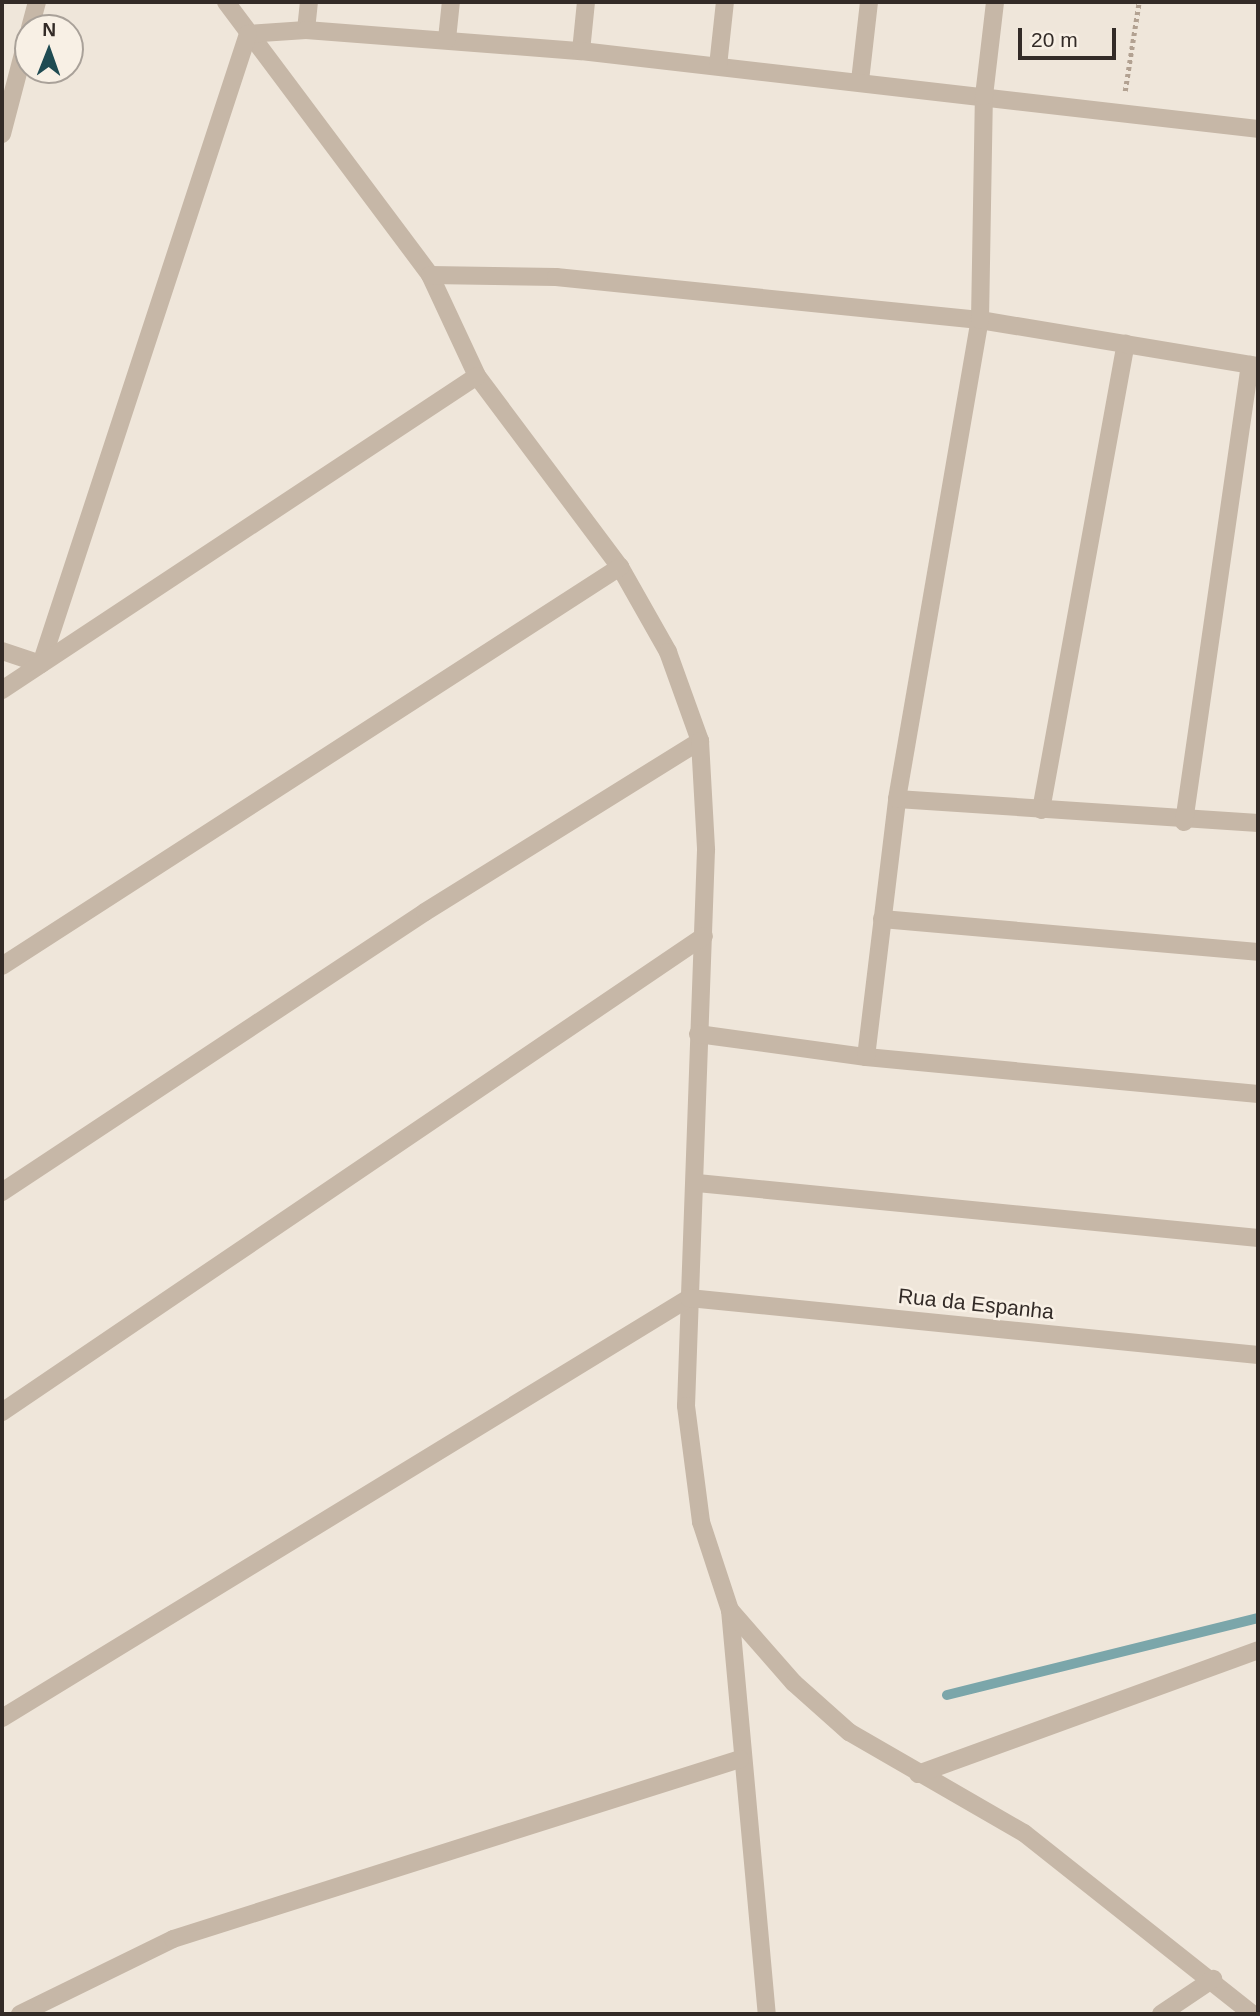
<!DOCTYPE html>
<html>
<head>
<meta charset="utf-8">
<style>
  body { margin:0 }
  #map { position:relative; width:1260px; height:2016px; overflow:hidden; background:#efe6da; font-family:Arial,sans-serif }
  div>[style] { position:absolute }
  .stream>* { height:10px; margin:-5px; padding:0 5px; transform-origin:5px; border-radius:5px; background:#7ba6aa }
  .path>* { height:4.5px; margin-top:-2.25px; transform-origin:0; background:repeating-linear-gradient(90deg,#b2a191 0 3.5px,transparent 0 7px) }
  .service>* { height:18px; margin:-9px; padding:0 9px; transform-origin:9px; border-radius:9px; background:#c6b7a7 }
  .minor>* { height:18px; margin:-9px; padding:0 9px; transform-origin:9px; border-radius:9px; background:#c6b7a7 }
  span { translate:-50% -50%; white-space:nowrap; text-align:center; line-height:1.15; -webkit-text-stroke:5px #f8f0e5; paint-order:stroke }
  .street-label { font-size:21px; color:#332b27 }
  .frame { position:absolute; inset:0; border:4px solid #332b27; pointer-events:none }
  .north { position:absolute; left:14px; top:14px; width:70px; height:70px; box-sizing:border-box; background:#f8f0e5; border:2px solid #a9a199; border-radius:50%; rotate:1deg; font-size:19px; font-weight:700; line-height:28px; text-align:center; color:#332b27 }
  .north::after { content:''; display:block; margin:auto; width:24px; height:32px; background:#1f4b52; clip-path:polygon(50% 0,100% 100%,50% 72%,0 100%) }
  .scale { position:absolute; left:1018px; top:28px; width:98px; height:32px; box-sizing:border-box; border:4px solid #332b27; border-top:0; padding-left:9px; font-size:21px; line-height:24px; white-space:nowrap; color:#332b27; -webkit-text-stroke:5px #f8f0e5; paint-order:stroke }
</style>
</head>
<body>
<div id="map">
  <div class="stream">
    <div style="left:947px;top:1695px;width:320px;rotate:-13.9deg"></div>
  </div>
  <div class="path">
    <div style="left:1125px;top:91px;width:90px;rotate:-81.1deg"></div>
  </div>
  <div class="service">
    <div style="left:306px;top:30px;width:28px;rotate:-84deg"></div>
    <div style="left:581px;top:51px;width:49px;rotate:-84.2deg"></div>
    <div style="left:860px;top:81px;width:80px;rotate:-83.5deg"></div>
    <div style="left:1041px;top:810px;width:474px;rotate:-79.7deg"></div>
    <div style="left:882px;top:919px;width:377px;rotate:5deg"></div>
    <div style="left:697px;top:1183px;width:564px;rotate:5.6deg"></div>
    <div style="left:2px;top:1192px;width:507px;rotate:-33.5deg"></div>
    <div style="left:425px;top:912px;width:324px;rotate:-31.9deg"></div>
  </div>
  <div class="minor">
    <div style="left:226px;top:2px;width:341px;rotate:53.2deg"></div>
    <div style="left:430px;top:275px;width:111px;rotate:65deg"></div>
    <div style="left:477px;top:376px;width:239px;rotate:53.2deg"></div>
    <div style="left:620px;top:567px;width:98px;rotate:60.5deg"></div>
    <div style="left:668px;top:652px;width:95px;rotate:70.2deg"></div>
    <div style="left:700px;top:741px;width:109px;rotate:86.8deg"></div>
    <div style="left:706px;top:850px;width:556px;rotate:92.06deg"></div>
    <div style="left:686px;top:1406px;width:117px;rotate:82.6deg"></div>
    <div style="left:701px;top:1522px;width:93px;rotate:71.8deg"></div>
    <div style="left:730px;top:1610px;width:406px;rotate:84.8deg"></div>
    <div style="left:30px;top:28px;width:27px;rotate:-75deg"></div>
    <div style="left:248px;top:34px;width:58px;rotate:-3.9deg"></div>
    <div style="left:306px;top:30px;width:276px;rotate:4.4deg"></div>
    <div style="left:581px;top:51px;width:681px;rotate:6.57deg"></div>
    <div style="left:447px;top:39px;width:37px;rotate:-84deg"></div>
    <div style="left:718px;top:66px;width:64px;rotate:-83.8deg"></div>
    <div style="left:2px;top:134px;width:102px;rotate:-75.3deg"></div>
    <div style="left:430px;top:275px;width:126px;rotate:0.9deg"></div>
    <div style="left:556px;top:277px;width:426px;rotate:5.8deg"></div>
    <div style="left:980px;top:320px;width:282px;rotate:9.4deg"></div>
    <div style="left:2px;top:651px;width:41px;rotate:18.4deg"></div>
    <div style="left:41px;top:664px;width:663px;rotate:-71.81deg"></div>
    <div style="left:2px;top:690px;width:569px;rotate:-33.47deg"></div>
    <div style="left:897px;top:799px;width:362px;rotate:3.8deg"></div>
    <div style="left:1184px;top:822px;width:462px;rotate:-81.8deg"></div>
    <div style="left:2px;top:966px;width:736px;rotate:-32.85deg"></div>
    <div style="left:698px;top:1034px;width:170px;rotate:7.8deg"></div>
    <div style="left:866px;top:1057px;width:394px;rotate:5.4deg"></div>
    <div style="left:866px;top:1057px;width:260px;rotate:-83.1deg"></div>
    <div style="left:897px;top:799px;width:486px;rotate:-80.2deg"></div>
    <div style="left:980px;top:320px;width:224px;rotate:-89deg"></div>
    <div style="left:984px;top:96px;width:95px;rotate:-83.3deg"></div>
    <div style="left:2px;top:1412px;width:848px;rotate:-34.14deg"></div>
    <div style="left:730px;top:1610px;width:97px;rotate:48.8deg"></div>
    <div style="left:794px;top:1683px;width:74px;rotate:41.7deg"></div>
    <div style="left:849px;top:1732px;width:202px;rotate:30deg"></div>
    <div style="left:1024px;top:1833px;width:291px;rotate:38.4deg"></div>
    <div style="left:2px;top:1718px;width:805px;rotate:-31.44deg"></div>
    <div style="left:689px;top:1298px;width:572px;rotate:5.72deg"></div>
    <div style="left:918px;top:1774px;width:362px;rotate:-20deg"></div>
    <div style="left:20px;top:2014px;width:170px;rotate:-26.1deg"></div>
    <div style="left:173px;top:1939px;width:595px;rotate:-17.61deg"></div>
    <div style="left:1161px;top:2014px;width:63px;rotate:-33.9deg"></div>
  </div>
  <div class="street-label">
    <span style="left:976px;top:1304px;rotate:6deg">Rua da Espanha</span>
  </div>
  <div class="frame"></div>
  <div class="north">N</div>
  <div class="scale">20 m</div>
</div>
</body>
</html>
